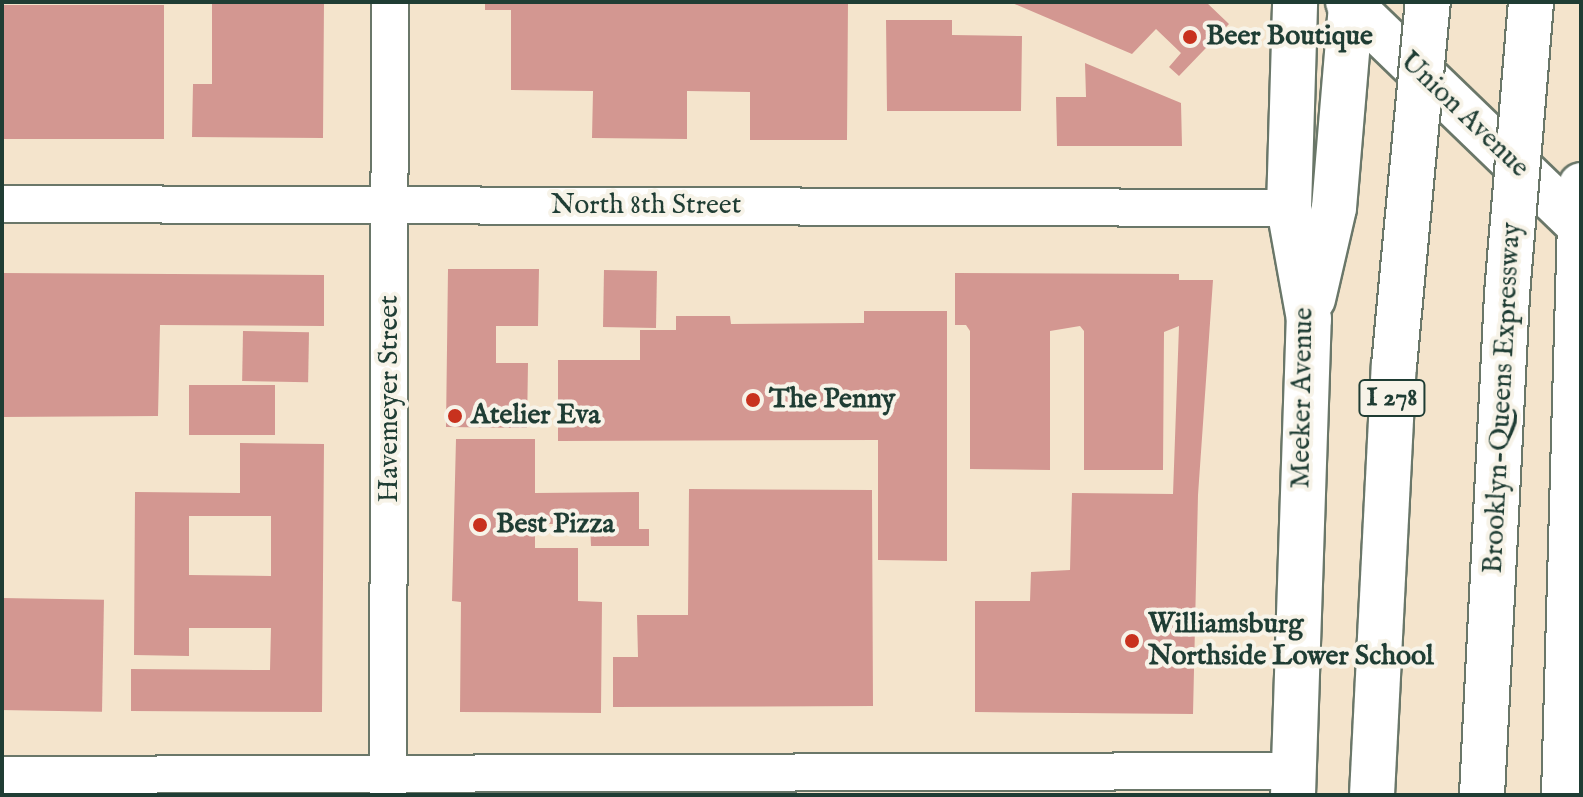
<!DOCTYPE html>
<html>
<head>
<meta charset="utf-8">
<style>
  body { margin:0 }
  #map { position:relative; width:1583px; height:797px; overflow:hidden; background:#f4e4cc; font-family:"IM FELL English",serif }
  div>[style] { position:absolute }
  .building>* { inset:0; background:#d39791; transform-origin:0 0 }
  .roads { filter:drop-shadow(2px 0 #6a7769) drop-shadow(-2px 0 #6a7769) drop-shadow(0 2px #6a7769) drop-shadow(0 -2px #6a7769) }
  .minor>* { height:36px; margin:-18px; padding:0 18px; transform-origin:18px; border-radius:18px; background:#fff }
  .secondary>* { height:44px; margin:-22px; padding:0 22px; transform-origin:22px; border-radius:22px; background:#fff }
  .motorway>* { height:44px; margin:-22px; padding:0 22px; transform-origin:22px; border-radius:22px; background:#fff }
  .bridges { filter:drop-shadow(2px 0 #6a7769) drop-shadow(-2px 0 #6a7769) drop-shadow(0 2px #6a7769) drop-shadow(0 -2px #6a7769) }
  .motorway-bridge>* { height:44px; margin:-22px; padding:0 22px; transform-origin:22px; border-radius:22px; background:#fff }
  .dots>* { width:22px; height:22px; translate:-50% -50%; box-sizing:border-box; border:4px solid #f7f3e8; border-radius:50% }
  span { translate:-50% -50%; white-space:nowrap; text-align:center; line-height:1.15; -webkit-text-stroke:8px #f7f3e8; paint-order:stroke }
  .shield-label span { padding:2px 6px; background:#f7f3e8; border:2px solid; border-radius:6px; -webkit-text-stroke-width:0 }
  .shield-label { font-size:26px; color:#1f3d34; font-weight:700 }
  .poi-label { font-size:28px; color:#1f3d34; font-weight:700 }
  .left { translate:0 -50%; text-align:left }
  .street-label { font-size:28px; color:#1f3d34 }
  .frame { position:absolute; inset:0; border:4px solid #1f3d34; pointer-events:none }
</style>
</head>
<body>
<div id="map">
  <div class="building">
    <div style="clip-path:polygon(212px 2px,324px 2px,323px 138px,192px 137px,193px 84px,212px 84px)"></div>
    <div style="clip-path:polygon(485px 2px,848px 2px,847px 140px,750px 140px,750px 92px,687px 91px,687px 139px,592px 138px,593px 91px,511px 90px,511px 10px,485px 10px)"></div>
    <div style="clip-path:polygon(1010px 2px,1206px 2px,1229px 24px,1179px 76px,1169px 67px,1181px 53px,1156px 29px,1132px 54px)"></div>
    <div style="left:2px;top:5px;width:162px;height:134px"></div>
    <div style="clip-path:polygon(886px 20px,952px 20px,952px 35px,1022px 36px,1021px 111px,887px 111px)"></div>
    <div style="clip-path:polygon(1085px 63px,1181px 103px,1182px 146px,1057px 146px,1056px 97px,1086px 97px)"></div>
    <div style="clip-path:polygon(448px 269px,539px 269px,538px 326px,496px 326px,496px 363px,528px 363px,527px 428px,446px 427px)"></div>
    <div style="left:604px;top:270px;width:53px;height:57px;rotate:1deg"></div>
    <div style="clip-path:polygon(2px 273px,324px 275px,324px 326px,160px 325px,158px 416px,2px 417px)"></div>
    <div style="clip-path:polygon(955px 273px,1179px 274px,1179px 280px,1213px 280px,1198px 495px,1193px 714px,975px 712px,975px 601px,1030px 601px,1031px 572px,1070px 570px,1072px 493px,1173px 494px,1179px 326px,1164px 332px,1163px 470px,1084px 470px,1084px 331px,1080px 326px,1050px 331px,1050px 470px,970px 469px,970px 331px,966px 325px,955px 325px)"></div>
    <div style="clip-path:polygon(864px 311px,947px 311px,947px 561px,878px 560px,878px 440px,558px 441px,558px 360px,640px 360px,640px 330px,676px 330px,676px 316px,730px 316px,731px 324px,864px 323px)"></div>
    <div style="left:243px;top:331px;width:66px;height:50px;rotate:1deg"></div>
    <div style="left:189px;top:385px;width:86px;height:50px"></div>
    <div style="clip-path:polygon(456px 439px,535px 439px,535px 493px,639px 492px,639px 529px,649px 529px,649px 546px,591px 546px,590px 524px,535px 524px,535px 548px,578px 548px,578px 601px,602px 602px,601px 713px,460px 712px,461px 602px,452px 601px)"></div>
    <div style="clip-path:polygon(evenodd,240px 443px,324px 444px,322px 712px,131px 711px,131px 669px,270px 670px,271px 628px,189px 628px,189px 656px,134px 655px,135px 492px,240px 493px,240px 443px,189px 516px,271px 516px,271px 576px,189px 575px,189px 516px)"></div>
    <div style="clip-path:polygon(689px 489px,872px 490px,873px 706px,613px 707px,613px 657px,638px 657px,637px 615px,688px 615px)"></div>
    <div style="left:2px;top:598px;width:102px;height:112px;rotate:1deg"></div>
  </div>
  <div class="roads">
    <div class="minor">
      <div style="left:2px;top:204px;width:1287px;rotate:0.18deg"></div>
      <div style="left:2px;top:775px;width:1291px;rotate:-0.18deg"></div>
      <div style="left:388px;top:795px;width:793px;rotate:-89.86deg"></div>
    </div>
    <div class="secondary">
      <div style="left:1348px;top:2px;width:324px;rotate:44deg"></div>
      <div style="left:1313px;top:299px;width:93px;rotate:-77deg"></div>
      <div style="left:1334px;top:208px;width:204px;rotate:-85.2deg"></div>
      <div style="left:1293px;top:795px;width:476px;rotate:-88.1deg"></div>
      <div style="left:1309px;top:319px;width:113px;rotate:-100.2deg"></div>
      <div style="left:1289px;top:208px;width:206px;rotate:-88.3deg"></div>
      <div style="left:1564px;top:795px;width:610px;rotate:-88.4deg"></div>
    </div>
    <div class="motorway">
      <div style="left:1351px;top:5px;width:3px;rotate:-90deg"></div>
    </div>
  </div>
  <div class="bridges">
    <div class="motorway-bridge">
      <div style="left:1372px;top:795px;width:430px;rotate:-87.1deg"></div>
      <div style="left:1394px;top:366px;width:366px;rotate:-84.7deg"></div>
      <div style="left:1482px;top:795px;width:502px;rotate:-87.14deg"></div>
      <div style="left:1507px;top:294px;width:293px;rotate:-85.3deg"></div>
    </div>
  </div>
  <div class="dots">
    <div style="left:1190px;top:37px;background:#c8321e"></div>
    <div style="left:753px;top:400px;background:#c8321e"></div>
    <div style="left:455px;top:416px;background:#c8321e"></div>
    <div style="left:480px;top:525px;background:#c8321e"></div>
    <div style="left:1132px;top:641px;background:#c8321e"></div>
  </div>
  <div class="shield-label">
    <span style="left:1392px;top:398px">I 278</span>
  </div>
  <div class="poi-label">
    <span class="left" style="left:1206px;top:37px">Beer Boutique</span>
    <span class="left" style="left:769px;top:400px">The Penny</span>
    <span class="left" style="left:471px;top:416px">Atelier Eva</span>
    <span class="left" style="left:496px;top:525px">Best Pizza</span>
    <span class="left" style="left:1148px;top:641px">Williamsburg<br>Northside Lower School</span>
  </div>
  <div class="street-label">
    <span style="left:1464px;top:115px;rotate:44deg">Union Avenue</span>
    <span style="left:646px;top:206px">North 8th Street</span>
    <span style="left:1303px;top:398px;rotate:-89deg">Meeker Avenue</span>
    <span style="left:1503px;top:398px;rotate:-87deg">Brooklyn-Queens Expressway</span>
    <span style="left:390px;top:399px;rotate:-90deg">Havemeyer Street</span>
  </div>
  <div class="frame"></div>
</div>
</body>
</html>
